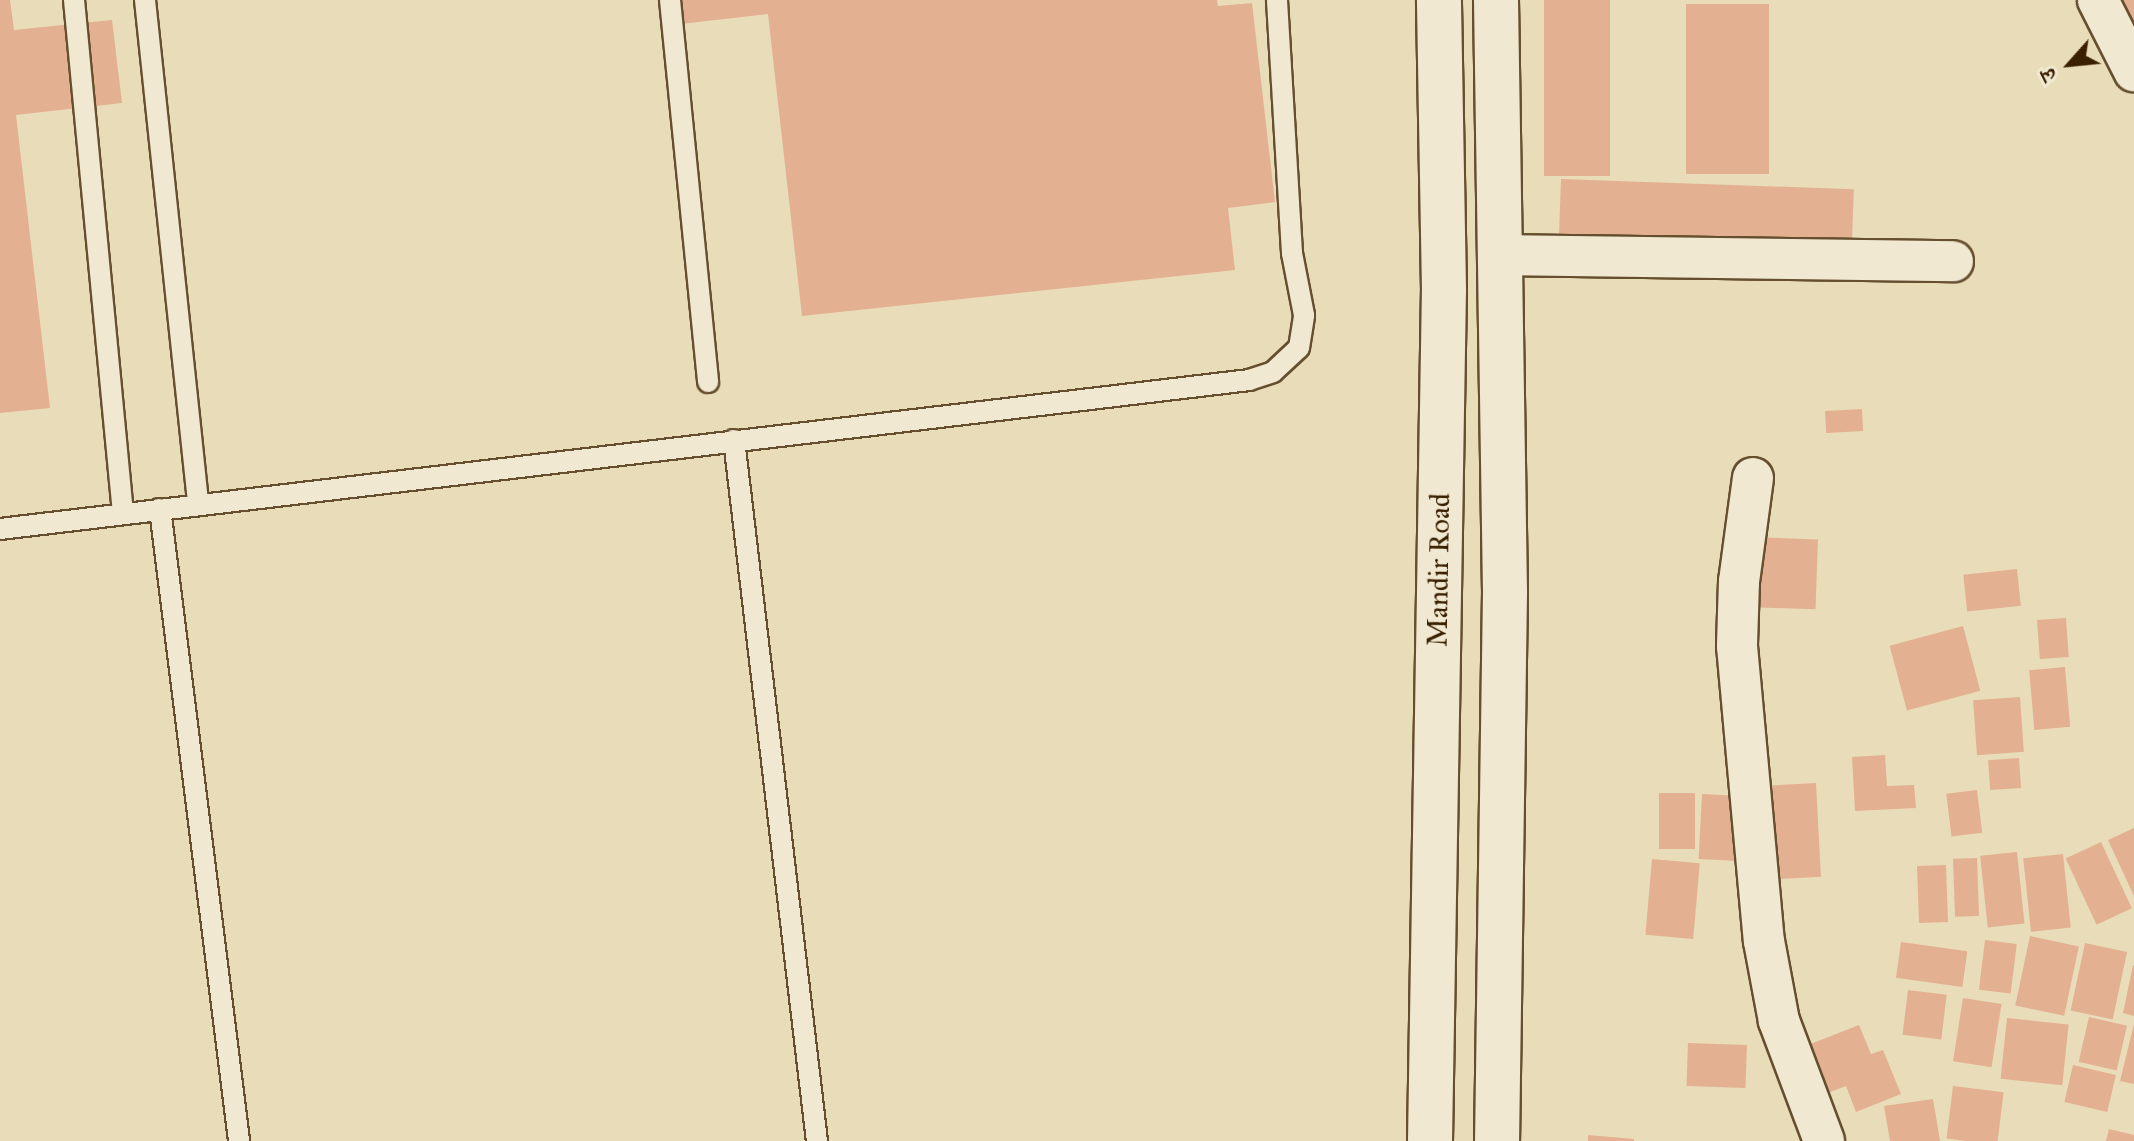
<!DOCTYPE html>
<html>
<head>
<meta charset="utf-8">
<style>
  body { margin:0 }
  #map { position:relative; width:2134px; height:1141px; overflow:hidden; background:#e9dcb9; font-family:"IM FELL Great Primer","Noto Serif Devanagari",serif }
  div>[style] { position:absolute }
  .building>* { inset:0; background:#e3b191; transform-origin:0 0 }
  .roads { filter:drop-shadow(2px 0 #654f2e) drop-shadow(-2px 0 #654f2e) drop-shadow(0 2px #654f2e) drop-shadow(0 -2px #654f2e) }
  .lane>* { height:20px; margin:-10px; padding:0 10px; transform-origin:10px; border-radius:10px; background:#f1e8d2 }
  .street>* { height:40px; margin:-20px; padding:0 20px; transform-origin:20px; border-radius:20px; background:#f1e8d2 }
  .secondary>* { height:44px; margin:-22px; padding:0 22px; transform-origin:22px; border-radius:22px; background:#f1e8d2 }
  span { translate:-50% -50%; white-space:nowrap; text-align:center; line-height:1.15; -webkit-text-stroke:7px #f1e8d2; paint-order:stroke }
  .street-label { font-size:28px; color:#392000 }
  .north { position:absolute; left:2030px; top:24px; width:80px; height:80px; -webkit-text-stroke:6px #f1e8d2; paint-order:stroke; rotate:243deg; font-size:22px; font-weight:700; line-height:32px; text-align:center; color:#392000 }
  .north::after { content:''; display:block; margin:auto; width:28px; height:36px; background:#392000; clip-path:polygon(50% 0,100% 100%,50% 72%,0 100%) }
</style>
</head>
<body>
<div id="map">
  <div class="building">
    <div style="clip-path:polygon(0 0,10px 0,14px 30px,112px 20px,122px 103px,16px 115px,50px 408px,0 413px)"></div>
    <div style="clip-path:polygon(660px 0,1217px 0,1218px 6px,1252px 3px,1275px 202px,1228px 208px,1235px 270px,802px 316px,768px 14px,663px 26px)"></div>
    <div style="left:1544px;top:0;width:66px;height:176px"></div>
    <div style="clip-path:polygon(2115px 0,2134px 0,2134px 33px)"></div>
    <div style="left:1769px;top:4px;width:170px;height:83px;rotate:90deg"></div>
    <div style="left:1561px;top:179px;width:293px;height:70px;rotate:2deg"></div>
    <div style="left:1862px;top:409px;width:22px;height:37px;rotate:87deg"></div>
    <div style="left:1749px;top:537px;width:69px;height:70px;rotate:2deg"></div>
    <div style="left:2017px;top:569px;width:37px;height:54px;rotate:84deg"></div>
    <div style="left:2066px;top:618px;width:39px;height:29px;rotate:86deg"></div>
    <div style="left:1963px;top:626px;width:67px;height:76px;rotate:75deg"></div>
    <div style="left:2065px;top:667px;width:60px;height:36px;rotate:85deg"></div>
    <div style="left:2020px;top:697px;width:55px;height:47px;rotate:86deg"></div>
    <div style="clip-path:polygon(1885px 755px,1887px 786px,1914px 785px,1916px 808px,1855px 811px,1852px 757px)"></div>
    <div style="left:2019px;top:758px;width:30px;height:31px;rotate:86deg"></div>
    <div style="left:1816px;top:783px;width:94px;height:53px;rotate:87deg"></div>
    <div style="left:1977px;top:790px;width:43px;height:31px;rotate:83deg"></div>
    <div style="left:1659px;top:793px;width:36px;height:56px"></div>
    <div style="left:1702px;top:794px;width:45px;height:65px;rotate:3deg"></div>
    <div style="clip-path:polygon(2134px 828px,2134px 896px,2108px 840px)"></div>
    <div style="left:2101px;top:842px;width:73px;height:39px;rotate:65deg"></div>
    <div style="left:2017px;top:852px;width:72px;height:37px;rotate:84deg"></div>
    <div style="left:2063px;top:854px;width:74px;height:40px;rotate:84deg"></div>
    <div style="left:1977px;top:858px;width:58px;height:24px;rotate:88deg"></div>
    <div style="left:1652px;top:859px;width:48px;height:76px;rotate:5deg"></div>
    <div style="left:1946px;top:865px;width:57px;height:29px;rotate:88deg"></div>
    <div style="left:2030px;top:936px;width:50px;height:71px;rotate:12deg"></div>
    <div style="left:1985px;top:940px;width:32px;height:50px;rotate:7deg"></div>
    <div style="left:1901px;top:942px;width:67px;height:36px;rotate:8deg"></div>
    <div style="left:2085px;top:943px;width:43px;height:69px;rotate:12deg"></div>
    <div style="clip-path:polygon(2133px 965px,2134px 966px,2134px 1016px,2123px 1013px)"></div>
    <div style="left:1908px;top:990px;width:39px;height:45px;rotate:7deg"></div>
    <div style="left:1963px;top:998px;width:39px;height:64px;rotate:9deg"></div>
    <div style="left:2089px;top:1017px;width:39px;height:46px;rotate:13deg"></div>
    <div style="left:2007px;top:1018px;width:62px;height:61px;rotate:6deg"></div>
    <div style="clip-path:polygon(2134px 1024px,2134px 1084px,2120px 1081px)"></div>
    <div style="clip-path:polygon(1859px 1025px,1871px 1054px,1883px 1050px,1901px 1094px,1856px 1112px,1846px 1086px,1817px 1097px,1798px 1049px)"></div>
    <div style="left:1688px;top:1043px;width:59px;height:43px;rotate:2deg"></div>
    <div style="left:2073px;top:1065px;width:44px;height:38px;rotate:13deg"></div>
    <div style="left:1953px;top:1086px;width:51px;height:53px;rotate:7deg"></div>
    <div style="clip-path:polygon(1933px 1099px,1940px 1141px,1890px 1141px,1884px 1106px)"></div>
    <div style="clip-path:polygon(2109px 1129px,2134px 1135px,2134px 1141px,2106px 1141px)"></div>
    <div style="clip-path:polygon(1588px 1135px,1634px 1139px,1634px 1141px,1588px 1141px)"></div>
  </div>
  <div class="roads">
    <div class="lane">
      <div style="left:74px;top:0;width:516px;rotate:84.55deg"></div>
      <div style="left:145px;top:0;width:505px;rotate:83.97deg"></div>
      <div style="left:670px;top:0;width:384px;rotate:84.3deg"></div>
      <div style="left:734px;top:440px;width:706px;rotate:83.25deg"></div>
      <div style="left:160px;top:509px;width:637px;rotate:82.87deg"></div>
      <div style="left:0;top:529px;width:1258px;rotate:-6.8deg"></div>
      <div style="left:1249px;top:380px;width:25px;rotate:-18deg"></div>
      <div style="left:1273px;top:372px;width:35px;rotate:-43deg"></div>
      <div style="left:1299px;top:348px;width:33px;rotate:-81deg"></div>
      <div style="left:1304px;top:315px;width:63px;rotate:-101deg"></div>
      <div style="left:1292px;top:253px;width:253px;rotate:-93.4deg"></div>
    </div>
    <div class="street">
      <div style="left:2098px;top:0;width:80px;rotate:63.1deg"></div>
      <div style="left:1499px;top:255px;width:454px;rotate:0.8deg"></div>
      <div style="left:1753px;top:478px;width:104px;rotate:97.7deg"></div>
      <div style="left:1739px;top:581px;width:65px;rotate:91.8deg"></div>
      <div style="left:1737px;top:646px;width:296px;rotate:84.8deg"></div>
      <div style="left:1764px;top:941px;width:81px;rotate:79.4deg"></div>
      <div style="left:1779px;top:1021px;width:128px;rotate:69.4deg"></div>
    </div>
    <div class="secondary">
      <div style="left:1496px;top:0;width:592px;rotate:89.13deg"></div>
      <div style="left:1505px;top:592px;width:549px;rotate:90.83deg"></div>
      <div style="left:1430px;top:1141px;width:851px;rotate:-89.06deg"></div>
      <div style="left:1444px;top:290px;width:290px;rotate:-91deg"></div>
    </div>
  </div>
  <div class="street-label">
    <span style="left:1439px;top:570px;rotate:-89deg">Mandir Road</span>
  </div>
  <div class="north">उ</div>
</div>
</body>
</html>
